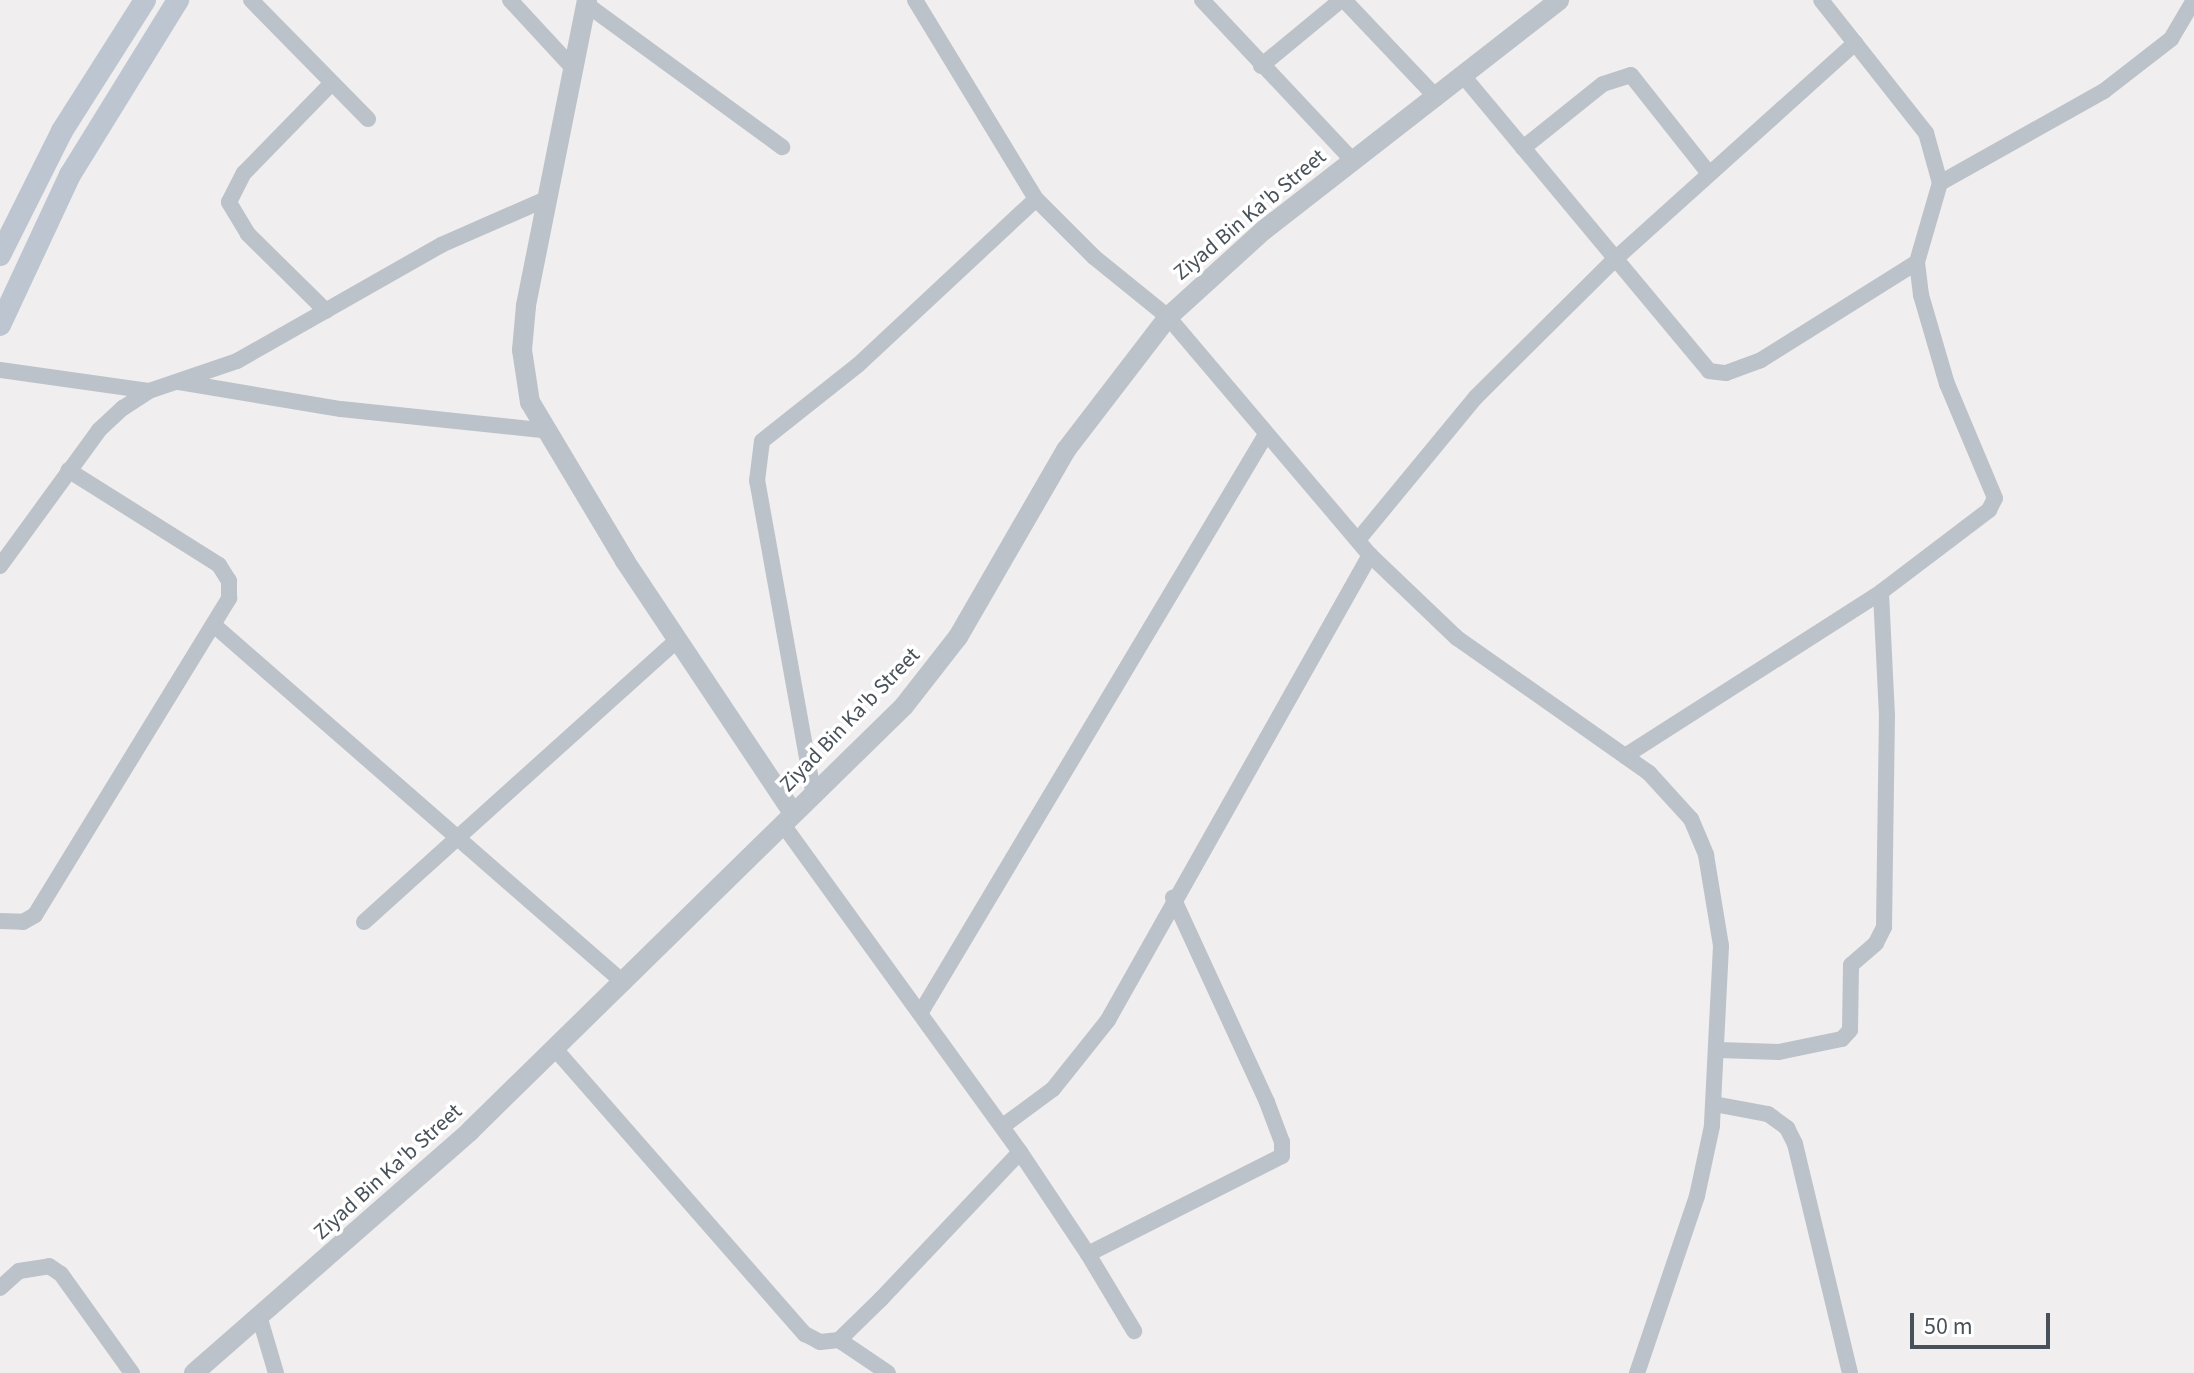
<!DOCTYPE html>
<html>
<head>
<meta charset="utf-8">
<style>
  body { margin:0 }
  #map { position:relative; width:2194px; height:1373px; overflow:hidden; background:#f0eeee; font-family:"Source Sans 3",sans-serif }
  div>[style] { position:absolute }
  .minor>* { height:16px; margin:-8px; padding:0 8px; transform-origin:8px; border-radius:8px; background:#bbc2c9 }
  .tertiary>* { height:20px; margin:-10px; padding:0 10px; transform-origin:10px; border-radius:10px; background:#bbc2c9 }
  .secondary>* { height:22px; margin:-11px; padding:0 11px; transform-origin:11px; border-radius:11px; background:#bdc6d0 }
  span { translate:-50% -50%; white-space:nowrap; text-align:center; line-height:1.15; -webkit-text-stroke:7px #fff; paint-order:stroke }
  .street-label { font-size:22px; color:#485159 }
  .scale { position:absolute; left:1910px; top:1313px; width:140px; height:36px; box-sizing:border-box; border:4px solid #485159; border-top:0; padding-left:10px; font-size:24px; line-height:28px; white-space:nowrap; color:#485159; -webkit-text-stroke:6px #fff; paint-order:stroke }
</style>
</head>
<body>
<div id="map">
  <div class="minor">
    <div style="left:251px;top:0;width:167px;rotate:45.5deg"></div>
    <div style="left:510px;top:0;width:94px;rotate:47.2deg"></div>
    <div style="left:915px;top:0;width:233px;rotate:58.7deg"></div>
    <div style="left:1036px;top:199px;width:82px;rotate:45deg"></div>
    <div style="left:1094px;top:257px;width:95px;rotate:39deg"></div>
    <div style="left:1168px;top:317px;width:312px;rotate:49.7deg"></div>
    <div style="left:1370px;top:555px;width:120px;rotate:43.7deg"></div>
    <div style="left:1457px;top:638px;width:235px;rotate:35.1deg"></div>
    <div style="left:1649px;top:773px;width:62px;rotate:47.6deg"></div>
    <div style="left:1691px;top:819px;width:39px;rotate:67deg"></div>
    <div style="left:1706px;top:855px;width:92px;rotate:80.6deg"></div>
    <div style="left:1721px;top:946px;width:180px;rotate:92.9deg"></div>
    <div style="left:1712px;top:1126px;width:72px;rotate:102.1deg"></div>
    <div style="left:1697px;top:1196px;width:187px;rotate:108.7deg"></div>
    <div style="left:1202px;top:0;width:221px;rotate:46.8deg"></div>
    <div style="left:1344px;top:0;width:135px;rotate:46.5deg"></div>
    <div style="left:586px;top:4px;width:243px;rotate:36.1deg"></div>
    <div style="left:1261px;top:66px;width:104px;rotate:-39.5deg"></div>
    <div style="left:1465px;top:78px;width:381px;rotate:50.2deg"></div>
    <div style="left:1709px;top:371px;width:17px;rotate:7deg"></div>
    <div style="left:1726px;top:373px;width:37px;rotate:-20deg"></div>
    <div style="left:1761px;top:360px;width:184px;rotate:-32.1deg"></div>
    <div style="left:1523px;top:148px;width:102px;rotate:-38.7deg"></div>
    <div style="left:1603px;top:84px;width:29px;rotate:-18deg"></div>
    <div style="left:1631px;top:75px;width:124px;rotate:51.6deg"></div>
    <div style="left:1940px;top:183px;width:188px;rotate:-29.3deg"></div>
    <div style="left:2104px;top:91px;width:85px;rotate:-37.8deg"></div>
    <div style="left:2171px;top:39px;width:45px;rotate:-59.5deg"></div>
    <div style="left:326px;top:311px;width:110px;rotate:-135.4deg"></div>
    <div style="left:248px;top:234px;width:37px;rotate:-121deg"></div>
    <div style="left:229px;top:202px;width:33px;rotate:-63deg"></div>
    <div style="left:244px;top:173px;width:124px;rotate:-45.7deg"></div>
    <div style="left:0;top:370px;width:150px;rotate:8deg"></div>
    <div style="left:179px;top:382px;width:164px;rotate:9.5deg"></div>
    <div style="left:341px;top:409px;width:202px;rotate:6deg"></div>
    <div style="left:1358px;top:540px;width:185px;rotate:-50.5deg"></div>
    <div style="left:1476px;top:397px;width:193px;rotate:-44.8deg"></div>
    <div style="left:1613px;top:261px;width:326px;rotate:-42deg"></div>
    <div style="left:0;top:566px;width:168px;rotate:-53.9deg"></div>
    <div style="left:99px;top:430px;width:33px;rotate:-43deg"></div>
    <div style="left:123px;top:408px;width:31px;rotate:-33deg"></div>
    <div style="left:149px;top:391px;width:93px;rotate:-18.8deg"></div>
    <div style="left:237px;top:361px;width:235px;rotate:-29.6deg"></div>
    <div style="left:441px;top:245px;width:112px;rotate:-23.6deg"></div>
    <div style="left:215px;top:626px;width:543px;rotate:41.12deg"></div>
    <div style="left:1625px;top:756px;width:304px;rotate:-32.6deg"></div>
    <div style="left:1881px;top:592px;width:136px;rotate:-37.2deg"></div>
    <div style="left:1989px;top:510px;width:13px;rotate:-63deg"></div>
    <div style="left:1995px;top:498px;width:124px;rotate:-112.8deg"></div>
    <div style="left:1947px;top:384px;width:93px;rotate:-106.3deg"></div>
    <div style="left:1921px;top:295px;width:33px;rotate:-97deg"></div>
    <div style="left:1917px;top:262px;width:82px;rotate:-73.8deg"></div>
    <div style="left:1940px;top:183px;width:52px;rotate:-105.6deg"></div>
    <div style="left:1926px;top:133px;width:169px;rotate:-128.3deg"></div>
    <div style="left:813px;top:791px;width:315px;rotate:-100.2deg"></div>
    <div style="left:757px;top:481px;width:40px;rotate:-82.9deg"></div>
    <div style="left:762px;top:441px;width:122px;rotate:-38.4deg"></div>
    <div style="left:858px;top:365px;width:243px;rotate:-43deg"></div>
    <div style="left:0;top:921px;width:23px;rotate:2deg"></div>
    <div style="left:23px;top:922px;width:14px;rotate:-30deg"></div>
    <div style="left:35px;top:915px;width:372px;rotate:-58.5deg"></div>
    <div style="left:229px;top:598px;width:17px;rotate:-90deg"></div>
    <div style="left:229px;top:581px;width:19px;rotate:-122deg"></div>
    <div style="left:219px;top:565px;width:178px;rotate:-147.8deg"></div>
    <div style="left:364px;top:922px;width:423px;rotate:-42deg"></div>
    <div style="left:921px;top:1012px;width:671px;rotate:-59.15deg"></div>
    <div style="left:556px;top:1050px;width:378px;rotate:48.8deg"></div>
    <div style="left:805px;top:1334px;width:17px;rotate:28deg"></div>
    <div style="left:820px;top:1342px;width:19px;rotate:-6deg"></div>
    <div style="left:839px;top:1340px;width:59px;rotate:-44.3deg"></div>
    <div style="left:881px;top:1299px;width:202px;rotate:-46.6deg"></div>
    <div style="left:1020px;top:1152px;width:405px;rotate:-125.9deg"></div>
    <div style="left:1719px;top:1050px;width:60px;rotate:1.9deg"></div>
    <div style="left:1779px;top:1052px;width:64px;rotate:-11.7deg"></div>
    <div style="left:1842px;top:1039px;width:12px;rotate:-48deg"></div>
    <div style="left:1850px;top:1030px;width:65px;rotate:-89.1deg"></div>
    <div style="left:1851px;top:965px;width:33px;rotate:-41deg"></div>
    <div style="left:1876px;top:943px;width:18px;rotate:-63deg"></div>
    <div style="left:1884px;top:927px;width:211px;rotate:-89.2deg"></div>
    <div style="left:1887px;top:716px;width:124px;rotate:-92.8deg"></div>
    <div style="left:1714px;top:1104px;width:55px;rotate:10.5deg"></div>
    <div style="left:1768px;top:1114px;width:24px;rotate:36deg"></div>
    <div style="left:1787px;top:1128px;width:18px;rotate:63deg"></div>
    <div style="left:1795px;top:1144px;width:236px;rotate:76.5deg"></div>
    <div style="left:1003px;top:1126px;width:62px;rotate:-36.5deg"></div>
    <div style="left:1053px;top:1089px;width:88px;rotate:-51.4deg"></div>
    <div style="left:1108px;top:1020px;width:534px;rotate:-60.6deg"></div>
    <div style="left:1020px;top:1152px;width:123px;rotate:56.3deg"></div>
    <div style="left:1088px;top:1254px;width:217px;rotate:-26.8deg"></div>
    <div style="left:1282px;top:1156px;width:14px;rotate:-90deg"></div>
    <div style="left:1282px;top:1142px;width:43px;rotate:-110.6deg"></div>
    <div style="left:1267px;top:1102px;width:225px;rotate:-114.7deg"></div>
    <div style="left:1088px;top:1254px;width:90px;rotate:59.1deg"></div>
    <div style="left:0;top:1288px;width:25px;rotate:-42deg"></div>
    <div style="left:19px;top:1271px;width:30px;rotate:-9deg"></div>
    <div style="left:49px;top:1266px;width:14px;rotate:34deg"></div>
    <div style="left:61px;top:1274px;width:122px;rotate:54.4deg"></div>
    <div style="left:260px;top:1319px;width:56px;rotate:73.5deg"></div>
    <div style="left:839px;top:1340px;width:59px;rotate:34deg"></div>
  </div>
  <div class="tertiary">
    <div style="left:587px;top:0;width:312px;rotate:101.3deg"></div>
    <div style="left:526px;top:306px;width:44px;rotate:95.2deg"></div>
    <div style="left:522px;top:350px;width:53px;rotate:81.3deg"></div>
    <div style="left:530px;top:402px;width:185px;rotate:59.1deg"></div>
    <div style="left:625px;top:561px;width:303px;rotate:56.3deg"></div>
    <div style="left:194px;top:1373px;width:367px;rotate:-41.2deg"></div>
    <div style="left:470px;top:1131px;width:607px;rotate:-44.4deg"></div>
    <div style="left:904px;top:706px;width:88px;rotate:-52deg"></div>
    <div style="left:958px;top:637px;width:216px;rotate:-60deg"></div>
    <div style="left:1066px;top:450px;width:168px;rotate:-52.5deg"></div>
    <div style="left:1168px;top:317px;width:130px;rotate:-42.2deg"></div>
    <div style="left:1264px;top:230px;width:374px;rotate:-37.9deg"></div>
  </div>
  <div class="secondary">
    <div style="left:0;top:255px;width:139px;rotate:-63.4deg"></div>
    <div style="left:62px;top:131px;width:155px;rotate:-57.6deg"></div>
    <div style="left:0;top:325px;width:166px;rotate:-65deg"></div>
    <div style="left:70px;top:175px;width:206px;rotate:-58.3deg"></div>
  </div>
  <div class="street-label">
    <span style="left:1250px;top:215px;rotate:-40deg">Ziyad Bin Ka'b Street</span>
    <span style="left:850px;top:720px;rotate:-46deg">Ziyad Bin Ka'b Street</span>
    <span style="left:388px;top:1172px;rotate:-42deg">Ziyad Bin Ka'b Street</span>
  </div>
  <div class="scale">50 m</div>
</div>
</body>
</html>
